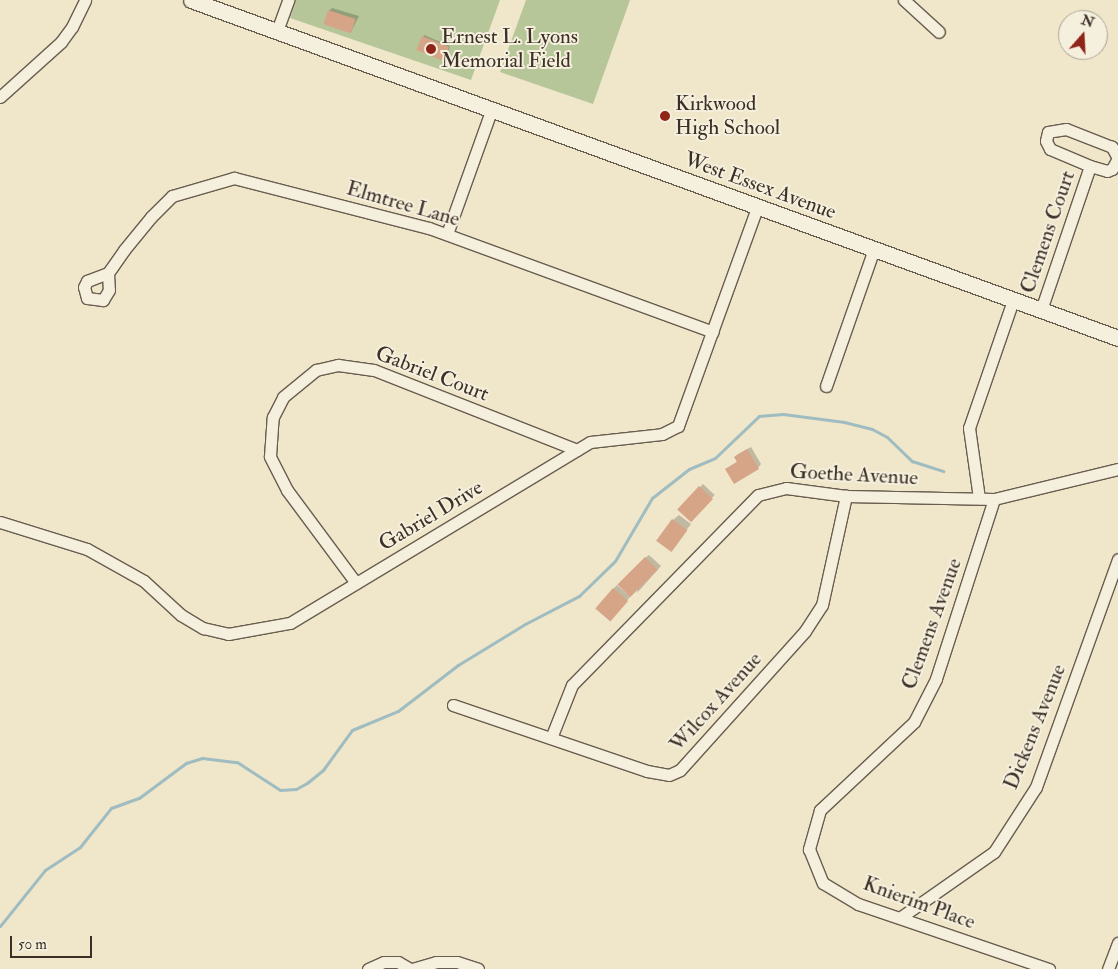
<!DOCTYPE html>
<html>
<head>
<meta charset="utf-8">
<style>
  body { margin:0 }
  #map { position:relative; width:1118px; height:969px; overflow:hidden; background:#f0e6ca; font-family:"IM FELL Double Pica",serif }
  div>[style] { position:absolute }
  .green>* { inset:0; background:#b6c699 }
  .shadow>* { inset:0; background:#0003; transform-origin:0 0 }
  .stream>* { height:3px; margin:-1.5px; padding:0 1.5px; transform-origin:1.5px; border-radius:1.5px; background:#9fbdc1 }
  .building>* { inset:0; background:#d6a487; transform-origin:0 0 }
  .roads { filter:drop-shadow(1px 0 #695d4f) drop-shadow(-1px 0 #695d4f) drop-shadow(0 1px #695d4f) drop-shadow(0 -1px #695d4f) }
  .street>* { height:11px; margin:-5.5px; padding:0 5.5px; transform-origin:5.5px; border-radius:5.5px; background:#f5efdd }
  .secondary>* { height:15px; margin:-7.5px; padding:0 7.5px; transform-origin:7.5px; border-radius:7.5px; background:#f5efdd }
  .dots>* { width:14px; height:14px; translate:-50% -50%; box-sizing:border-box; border:2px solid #f5efdd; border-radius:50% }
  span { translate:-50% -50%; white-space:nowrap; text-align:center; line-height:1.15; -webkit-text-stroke:4px #f5efdd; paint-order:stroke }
  .poi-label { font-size:21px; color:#3c2f26 }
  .left { translate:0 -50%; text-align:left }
  .street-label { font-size:21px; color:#3c2f26 }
  .north { position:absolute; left:1058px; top:10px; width:50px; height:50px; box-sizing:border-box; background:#f5efdd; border:1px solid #aba294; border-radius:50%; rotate:19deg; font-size:14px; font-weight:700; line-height:20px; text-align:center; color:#3c2f26 }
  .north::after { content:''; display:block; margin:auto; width:18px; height:22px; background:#8f2418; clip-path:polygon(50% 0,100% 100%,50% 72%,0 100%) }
  .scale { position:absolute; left:10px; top:936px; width:82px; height:22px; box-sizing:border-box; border:2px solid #3c2f26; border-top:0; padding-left:6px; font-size:15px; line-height:18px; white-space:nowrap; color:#3c2f26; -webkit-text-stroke:4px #f5efdd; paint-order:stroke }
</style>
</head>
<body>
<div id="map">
  <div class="green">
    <div style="clip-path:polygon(296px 0,500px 0,471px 80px,290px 18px)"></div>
    <div style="clip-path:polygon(526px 0,630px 0,593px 104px,500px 72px)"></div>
  </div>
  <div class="shadow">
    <div style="clip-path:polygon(332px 8px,359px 16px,351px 32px,329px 11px)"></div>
    <div style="clip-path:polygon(424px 35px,450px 46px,446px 57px,419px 49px)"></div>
    <div style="clip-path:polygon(751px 447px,761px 464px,758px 468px,726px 469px,738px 461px,735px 457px,738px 454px)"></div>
    <div style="left:703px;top:484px;width:16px;height:35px;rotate:43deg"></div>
    <div style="clip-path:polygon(679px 515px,691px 524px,676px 544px,673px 520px)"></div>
    <div style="clip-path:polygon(649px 555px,661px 566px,637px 593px,645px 558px)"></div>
    <div style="clip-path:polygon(617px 585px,630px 597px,613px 617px,614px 588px)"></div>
  </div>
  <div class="stream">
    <div style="left:0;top:926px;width:72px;rotate:-51.2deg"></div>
    <div style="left:45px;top:870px;width:42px;rotate:-33.3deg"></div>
    <div style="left:80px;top:847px;width:50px;rotate:-51.5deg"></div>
    <div style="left:111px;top:808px;width:30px;rotate:-20deg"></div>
    <div style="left:139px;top:798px;width:59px;rotate:-36.7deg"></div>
    <div style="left:186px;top:763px;width:17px;rotate:-17deg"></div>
    <div style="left:202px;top:758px;width:35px;rotate:7deg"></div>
    <div style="left:237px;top:762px;width:51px;rotate:33.1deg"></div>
    <div style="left:280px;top:790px;width:16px;rotate:-4deg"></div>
    <div style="left:296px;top:789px;width:13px;rotate:-29deg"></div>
    <div style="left:307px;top:783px;width:21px;rotate:-39deg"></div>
    <div style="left:323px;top:770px;width:49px;rotate:-54.1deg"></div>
    <div style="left:352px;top:730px;width:50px;rotate:-22.4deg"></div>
    <div style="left:398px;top:711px;width:76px;rotate:-37.5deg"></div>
    <div style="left:458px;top:665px;width:79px;rotate:-31.5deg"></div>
    <div style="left:525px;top:624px;width:61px;rotate:-27.4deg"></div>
    <div style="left:579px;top:596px;width:50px;rotate:-44.2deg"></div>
    <div style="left:615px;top:561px;width:73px;rotate:-59.6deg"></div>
    <div style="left:652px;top:498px;width:47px;rotate:-38.1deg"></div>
    <div style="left:689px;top:469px;width:28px;rotate:-23deg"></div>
    <div style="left:715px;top:458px;width:61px;rotate:-43.7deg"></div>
    <div style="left:759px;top:416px;width:24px;rotate:-5deg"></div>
    <div style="left:783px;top:414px;width:62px;rotate:7.5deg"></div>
    <div style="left:844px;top:422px;width:29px;rotate:14deg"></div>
    <div style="left:872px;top:429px;width:17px;rotate:28deg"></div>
    <div style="left:887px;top:437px;width:35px;rotate:44deg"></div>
    <div style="left:912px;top:461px;width:33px;rotate:18deg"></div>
  </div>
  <div class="building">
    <div style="left:328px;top:10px;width:29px;height:15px;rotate:18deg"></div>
    <div style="left:422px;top:36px;width:29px;height:15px;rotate:22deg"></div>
    <div style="clip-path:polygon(747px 449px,759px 469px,734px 484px,725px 469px,737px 462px,734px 457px)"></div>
    <div style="left:699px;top:486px;width:19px;height:32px;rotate:43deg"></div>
    <div style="left:672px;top:519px;width:19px;height:27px;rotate:36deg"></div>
    <div style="left:645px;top:557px;width:18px;height:39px;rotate:45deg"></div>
    <div style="left:613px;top:588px;width:20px;height:27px;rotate:41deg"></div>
  </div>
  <div class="roads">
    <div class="street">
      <div style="left:904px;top:0;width:47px;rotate:42.4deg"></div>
      <div style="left:277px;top:31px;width:33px;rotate:-70deg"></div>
      <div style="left:0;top:97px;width:82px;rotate:-42deg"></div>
      <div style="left:61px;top:42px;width:19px;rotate:-54deg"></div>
      <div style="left:72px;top:27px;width:30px;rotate:-64deg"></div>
      <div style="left:447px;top:234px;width:134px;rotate:-70.3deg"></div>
      <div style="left:108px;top:273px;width:17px;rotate:87deg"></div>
      <div style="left:109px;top:290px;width:12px;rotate:121deg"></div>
      <div style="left:103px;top:300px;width:16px;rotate:-173deg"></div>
      <div style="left:87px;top:298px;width:11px;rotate:-105deg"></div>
      <div style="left:84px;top:287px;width:7px;rotate:-63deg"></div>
      <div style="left:87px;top:281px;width:22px;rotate:-21deg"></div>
      <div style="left:108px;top:273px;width:28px;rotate:-55deg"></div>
      <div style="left:124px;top:250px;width:43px;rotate:-50.7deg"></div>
      <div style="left:151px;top:217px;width:30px;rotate:-45deg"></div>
      <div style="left:172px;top:196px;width:65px;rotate:-16.2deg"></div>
      <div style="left:234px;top:178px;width:201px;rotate:14.4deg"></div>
      <div style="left:429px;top:228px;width:302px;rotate:20.1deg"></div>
      <div style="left:1041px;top:310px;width:152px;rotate:-71.2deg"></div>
      <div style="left:1090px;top:166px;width:18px;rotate:16deg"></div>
      <div style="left:1107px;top:171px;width:5px;rotate:-22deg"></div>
      <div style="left:1112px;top:169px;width:13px;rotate:-61deg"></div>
      <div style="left:1118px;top:158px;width:13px;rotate:-119deg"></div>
      <div style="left:1112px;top:147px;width:49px;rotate:-158.6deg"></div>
      <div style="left:1066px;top:129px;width:18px;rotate:171deg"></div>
      <div style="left:1048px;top:132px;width:9px;rotate:103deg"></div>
      <div style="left:1046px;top:141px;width:9px;rotate:63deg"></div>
      <div style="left:1050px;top:149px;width:43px;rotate:23deg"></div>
      <div style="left:826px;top:386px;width:145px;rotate:-70.7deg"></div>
      <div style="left:979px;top:498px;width:71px;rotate:-98.1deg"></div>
      <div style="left:969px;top:428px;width:135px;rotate:-71deg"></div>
      <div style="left:994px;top:499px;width:189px;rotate:107.9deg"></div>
      <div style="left:936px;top:679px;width:48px;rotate:117.1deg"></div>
      <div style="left:914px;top:722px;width:129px;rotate:136.9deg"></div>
      <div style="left:820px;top:810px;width:41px;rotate:105.8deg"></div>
      <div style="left:809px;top:849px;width:37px;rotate:68deg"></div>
      <div style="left:823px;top:883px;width:41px;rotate:31deg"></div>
      <div style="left:858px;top:904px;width:202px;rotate:18.8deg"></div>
      <div style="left:0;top:522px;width:91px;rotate:17.2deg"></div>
      <div style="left:87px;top:549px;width:65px;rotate:29.3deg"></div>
      <div style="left:144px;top:581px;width:50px;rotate:42.6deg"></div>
      <div style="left:181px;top:615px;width:26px;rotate:31deg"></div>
      <div style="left:203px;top:628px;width:26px;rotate:13deg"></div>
      <div style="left:228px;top:634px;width:63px;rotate:-10.1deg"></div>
      <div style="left:290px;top:623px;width:350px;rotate:-31.1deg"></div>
      <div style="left:590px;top:442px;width:72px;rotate:-6.3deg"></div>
      <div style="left:662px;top:434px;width:18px;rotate:-27deg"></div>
      <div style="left:678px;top:426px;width:232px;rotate:-70.1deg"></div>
      <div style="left:356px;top:583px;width:116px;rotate:-126.6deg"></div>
      <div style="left:287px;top:490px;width:38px;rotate:-117deg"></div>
      <div style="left:270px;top:456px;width:39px;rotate:-86deg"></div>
      <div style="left:273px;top:417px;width:22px;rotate:-63deg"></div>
      <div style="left:283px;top:397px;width:43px;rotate:-39.3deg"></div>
      <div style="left:316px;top:370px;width:23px;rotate:-13deg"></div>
      <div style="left:338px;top:365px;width:36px;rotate:8deg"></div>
      <div style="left:374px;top:370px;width:218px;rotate:21.5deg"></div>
      <div style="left:453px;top:705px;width:205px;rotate:18.8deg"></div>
      <div style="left:647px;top:771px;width:22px;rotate:10deg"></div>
      <div style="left:669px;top:775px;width:12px;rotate:-24deg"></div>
      <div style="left:680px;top:770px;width:187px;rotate:-48deg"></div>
      <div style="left:805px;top:631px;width:31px;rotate:-57deg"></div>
      <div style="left:822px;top:605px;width:112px;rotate:-77.6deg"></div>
      <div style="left:551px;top:738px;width:57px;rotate:-68.4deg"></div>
      <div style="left:572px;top:685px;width:266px;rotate:-45.6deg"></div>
      <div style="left:758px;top:495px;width:29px;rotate:-14deg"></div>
      <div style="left:786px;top:488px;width:61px;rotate:7.6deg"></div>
      <div style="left:846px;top:496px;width:148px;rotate:1.2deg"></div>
      <div style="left:994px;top:499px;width:128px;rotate:-13.6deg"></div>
      <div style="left:901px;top:917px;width:113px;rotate:-35deg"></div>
      <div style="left:994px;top:852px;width:77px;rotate:-57.1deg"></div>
      <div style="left:1036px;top:787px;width:242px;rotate:-70.2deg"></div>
      <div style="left:368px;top:969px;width:17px;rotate:-24deg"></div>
      <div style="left:384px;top:962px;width:14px"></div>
      <div style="left:398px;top:962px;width:14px;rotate:30deg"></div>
      <div style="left:412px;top:969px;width:25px;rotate:-16deg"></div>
      <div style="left:436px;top:962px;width:21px"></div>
      <div style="left:457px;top:962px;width:22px;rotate:18deg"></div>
      <div style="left:1108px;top:969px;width:28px;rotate:-69deg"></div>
    </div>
    <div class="secondary">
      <div style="left:191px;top:0;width:987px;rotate:20.03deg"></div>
    </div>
  </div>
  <div class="dots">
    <div style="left:431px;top:49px;background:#8f2418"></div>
    <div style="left:665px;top:116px;background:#8f2418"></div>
  </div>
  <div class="poi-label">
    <span class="left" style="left:441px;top:49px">Ernest L. Lyons<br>Memorial Field</span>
    <span class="left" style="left:675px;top:116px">Kirkwood<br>High School</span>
  </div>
  <div class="street-label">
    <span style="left:760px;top:186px;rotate:20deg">West Essex Avenue</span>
    <span style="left:403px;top:204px;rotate:16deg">Elmtree Lane</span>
    <span style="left:1048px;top:232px;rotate:-71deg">Clemens Court</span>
    <span style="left:432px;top:374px;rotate:21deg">Gabriel Court</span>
    <span style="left:854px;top:475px;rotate:3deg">Goethe Avenue</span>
    <span style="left:431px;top:516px;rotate:-31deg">Gabriel Drive</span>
    <span style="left:932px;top:624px;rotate:-70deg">Clemens Avenue</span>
    <span style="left:716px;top:702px;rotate:-48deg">Wilcox Avenue</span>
    <span style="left:1035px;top:727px;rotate:-68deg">Dickens Avenue</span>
    <span style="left:919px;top:903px;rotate:20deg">Knierim Place</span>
  </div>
  <div class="north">N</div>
  <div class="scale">50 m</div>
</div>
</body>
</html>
